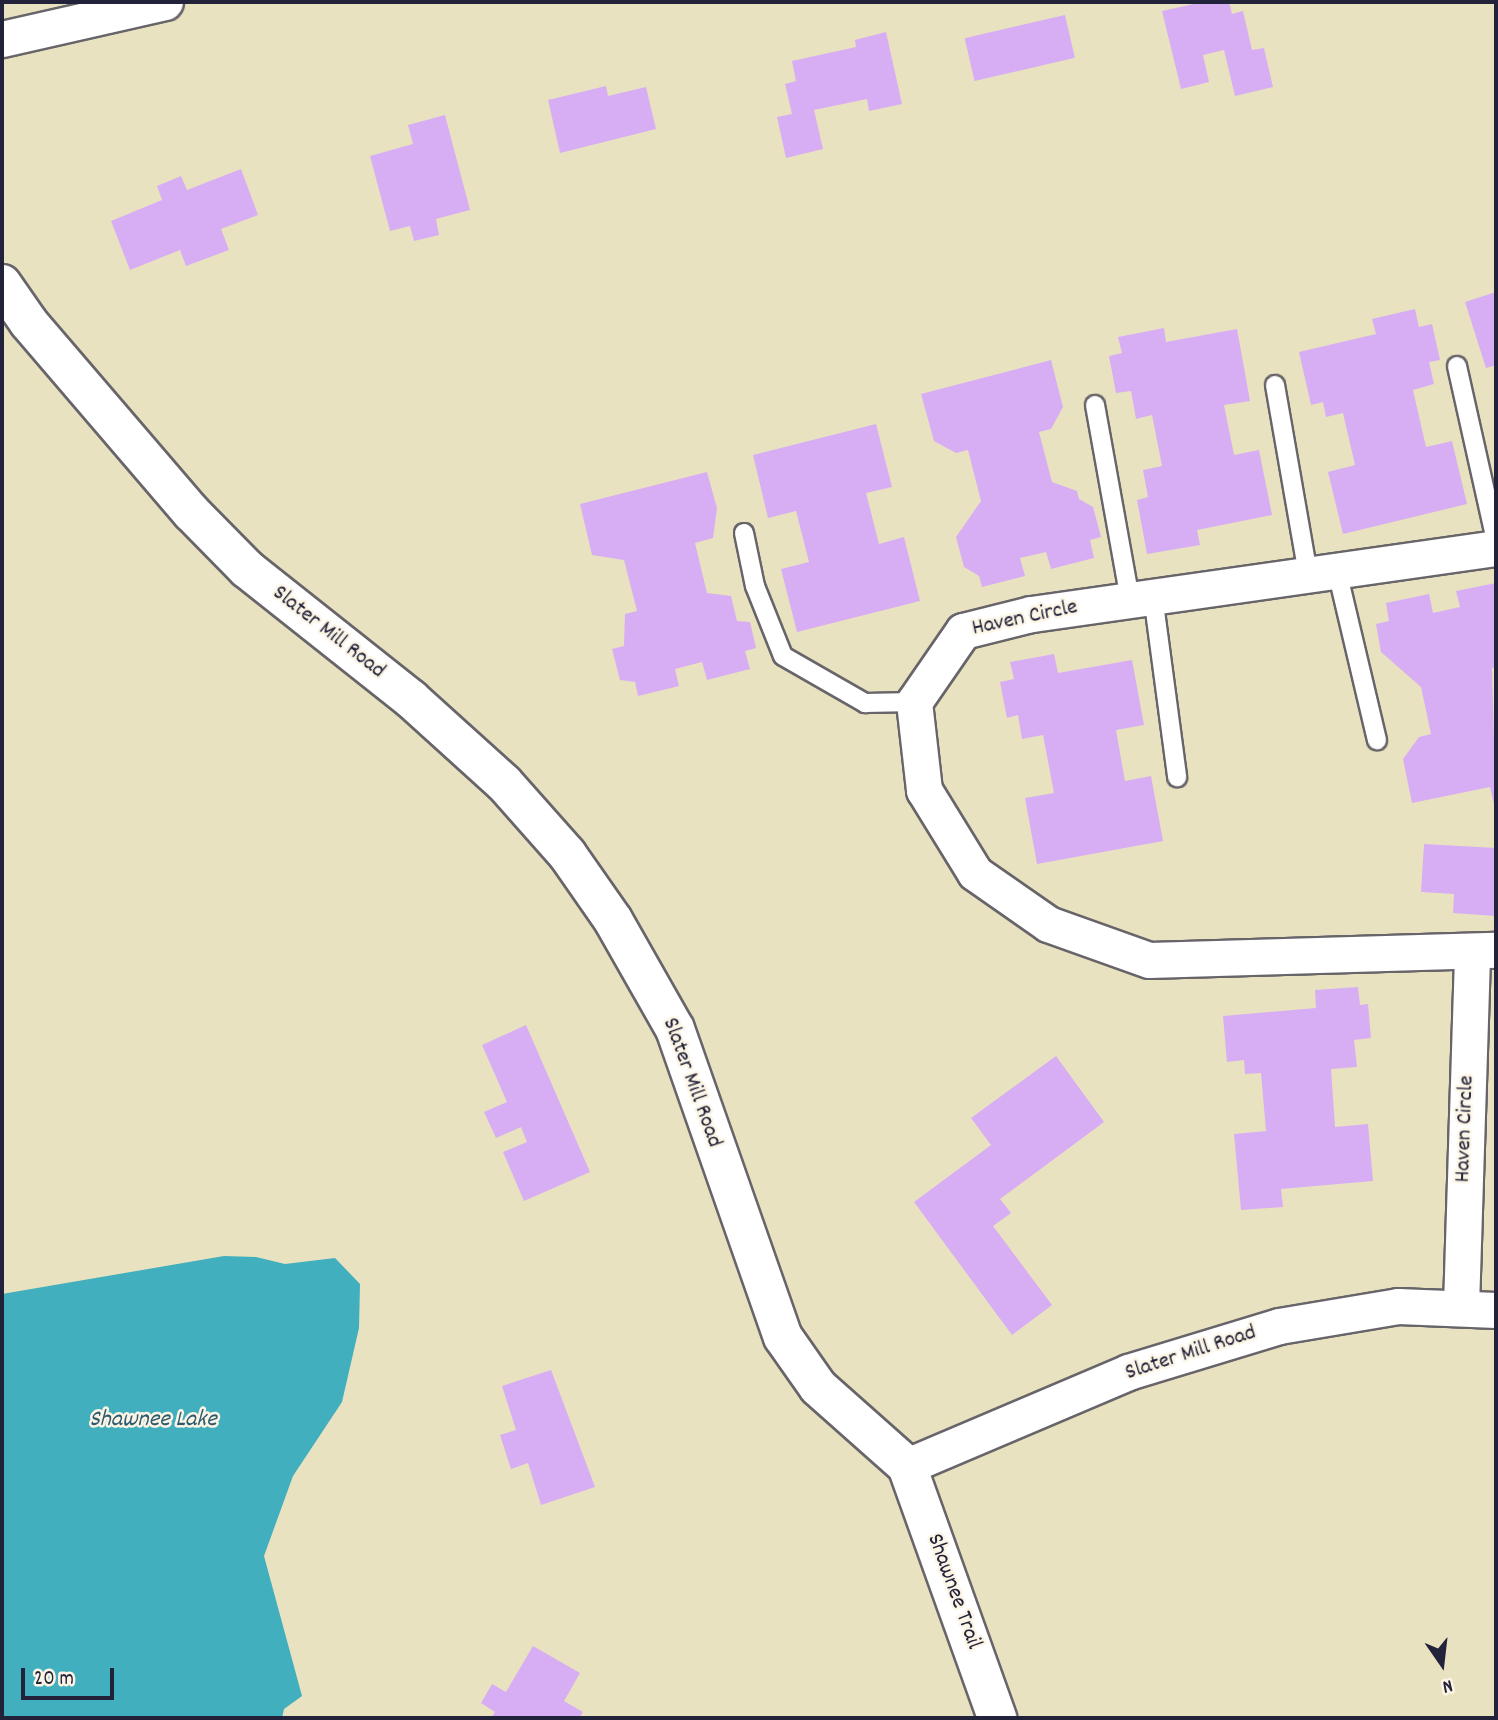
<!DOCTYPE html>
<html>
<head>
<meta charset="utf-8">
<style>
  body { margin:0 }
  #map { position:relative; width:1498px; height:1720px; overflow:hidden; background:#e9e2c1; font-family:Dekko,sans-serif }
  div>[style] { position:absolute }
  .water>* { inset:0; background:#41afbd }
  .building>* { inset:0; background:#d7aef3; transform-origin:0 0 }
  .roads { filter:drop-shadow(2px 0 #68656a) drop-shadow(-2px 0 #68656a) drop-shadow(0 2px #68656a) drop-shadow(0 -2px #68656a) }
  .service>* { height:18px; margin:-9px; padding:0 9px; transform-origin:9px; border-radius:9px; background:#fff }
  .minor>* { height:35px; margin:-17.5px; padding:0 17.5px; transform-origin:17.5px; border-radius:17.5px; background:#fff }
  .tertiary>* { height:38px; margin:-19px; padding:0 19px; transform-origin:19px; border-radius:19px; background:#fff }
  span { translate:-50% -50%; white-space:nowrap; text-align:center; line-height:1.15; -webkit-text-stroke:5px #fcf5e5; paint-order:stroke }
  .street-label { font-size:23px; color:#22223b }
  .water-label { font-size:24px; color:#2e5a6f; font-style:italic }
  .frame { position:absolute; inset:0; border:4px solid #22223b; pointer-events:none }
  .north { position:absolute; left:1407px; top:1629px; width:70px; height:70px; -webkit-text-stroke:5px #fcf5e5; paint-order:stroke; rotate:166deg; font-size:19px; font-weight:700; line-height:28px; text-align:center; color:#22223b }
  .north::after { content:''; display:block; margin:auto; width:24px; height:32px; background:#22223b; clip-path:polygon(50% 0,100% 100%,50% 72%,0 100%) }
  .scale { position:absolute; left:21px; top:1668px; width:93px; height:32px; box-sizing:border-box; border:4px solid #22223b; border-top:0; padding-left:9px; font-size:21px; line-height:24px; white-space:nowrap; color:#22223b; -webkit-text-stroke:5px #fcf5e5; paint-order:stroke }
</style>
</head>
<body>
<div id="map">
  <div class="water">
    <div style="clip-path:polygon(224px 1256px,256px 1257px,285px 1264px,335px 1258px,360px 1284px,359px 1328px,342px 1402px,293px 1476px,264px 1556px,302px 1696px,284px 1709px,282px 1718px,2px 1718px,2px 1294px)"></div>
  </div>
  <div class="building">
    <div style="clip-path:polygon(1203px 2px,1229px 2px,1232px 14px,1243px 11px,1252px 50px,1264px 48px,1273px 87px,1235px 96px,1224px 50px,1203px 55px,1209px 82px,1181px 89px,1162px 11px)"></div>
    <div style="left:1065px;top:15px;width:44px;height:103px;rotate:77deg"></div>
    <div style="clip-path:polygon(886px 32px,902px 104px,869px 111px,867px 99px,814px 110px,823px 149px,786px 158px,777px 117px,792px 114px,785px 84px,796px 81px,792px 61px,856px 47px,855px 40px)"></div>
    <div style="clip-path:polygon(606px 86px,608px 96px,646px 87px,656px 129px,560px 153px,548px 100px)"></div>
    <div style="clip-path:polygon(445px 115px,470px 210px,436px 219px,439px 235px,414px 241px,410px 226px,390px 231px,370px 156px,413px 144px,408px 125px)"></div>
    <div style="clip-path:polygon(241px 169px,258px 215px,221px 229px,229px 250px,186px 266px,180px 250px,130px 270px,111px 221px,162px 200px,157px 186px,181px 176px,187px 190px)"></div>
    <div style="clip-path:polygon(1496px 292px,1496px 365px,1486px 368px,1465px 302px)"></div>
    <div style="clip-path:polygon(1415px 309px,1419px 327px,1432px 324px,1440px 360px,1429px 362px,1434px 384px,1413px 390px,1426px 447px,1452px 441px,1467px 504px,1343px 534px,1328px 472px,1355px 465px,1343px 413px,1326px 417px,1323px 402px,1311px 405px,1299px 352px,1376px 334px,1372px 319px)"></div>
    <div style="clip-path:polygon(1164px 328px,1166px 342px,1237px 329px,1250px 401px,1224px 405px,1234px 455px,1259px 450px,1272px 515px,1197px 530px,1200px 545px,1147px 554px,1137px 500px,1148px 497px,1143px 470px,1162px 466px,1152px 415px,1136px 419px,1131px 391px,1116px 393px,1109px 356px,1122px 353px,1118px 337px)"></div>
    <div style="clip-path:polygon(1051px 360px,1063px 407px,1051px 429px,1039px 432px,1052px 482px,1077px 491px,1079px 499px,1093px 507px,1101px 537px,1090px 540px,1094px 558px,1051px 569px,1046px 552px,1020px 558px,1025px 576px,982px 587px,979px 576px,964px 567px,956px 537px,981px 501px,968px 450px,956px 453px,934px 441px,921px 394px)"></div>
    <div style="clip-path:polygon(876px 424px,892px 487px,866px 493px,879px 544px,904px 537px,920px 601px,797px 632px,781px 569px,809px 562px,796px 511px,768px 518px,753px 455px)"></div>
    <div style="clip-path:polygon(707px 472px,717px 508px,713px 538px,695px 543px,707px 593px,731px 596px,737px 621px,750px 622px,756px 648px,745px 651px,750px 669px,707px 680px,702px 662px,675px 669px,679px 686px,638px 696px,635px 682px,620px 680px,612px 649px,624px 646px,625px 614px,637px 611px,624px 560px,592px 555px,580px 504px)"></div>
    <div style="clip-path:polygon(1496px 583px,1496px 667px,1492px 668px,1496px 812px,1490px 787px,1412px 803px,1403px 759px,1419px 737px,1431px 734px,1421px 687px,1381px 652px,1376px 624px,1389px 621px,1386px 603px,1429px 594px,1433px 613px,1460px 607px,1456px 591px)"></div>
    <div style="clip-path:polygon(1054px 654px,1058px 673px,1132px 660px,1144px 725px,1116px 730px,1125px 781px,1151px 776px,1163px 841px,1037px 864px,1025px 798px,1054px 793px,1043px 735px,1022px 739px,1018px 715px,1007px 718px,1000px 682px,1014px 679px,1010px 662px)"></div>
    <div style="clip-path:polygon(1424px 844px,1496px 848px,1496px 916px,1453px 913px,1454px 894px,1421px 892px)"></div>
    <div style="clip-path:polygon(1358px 987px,1360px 1005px,1368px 1004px,1371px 1038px,1354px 1040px,1357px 1067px,1331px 1069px,1335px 1127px,1368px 1124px,1373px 1181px,1281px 1189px,1283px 1207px,1241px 1210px,1234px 1134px,1266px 1131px,1261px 1073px,1245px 1074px,1244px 1060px,1227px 1062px,1223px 1016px,1316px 1008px,1315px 990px)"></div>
    <div style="clip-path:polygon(526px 1025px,590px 1172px,524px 1201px,503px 1152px,527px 1142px,521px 1127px,496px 1138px,484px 1112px,507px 1102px,482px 1045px)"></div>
    <div style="clip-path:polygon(1056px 1056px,1104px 1122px,1000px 1199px,1011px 1213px,993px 1226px,1052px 1305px,1012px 1335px,914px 1202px,991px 1145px,971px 1118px)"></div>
    <div style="clip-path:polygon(551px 1370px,595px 1487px,541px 1505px,528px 1463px,511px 1469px,500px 1435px,516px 1430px,502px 1386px)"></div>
    <div style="clip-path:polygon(533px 1646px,580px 1673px,564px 1701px,583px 1712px,579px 1718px,491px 1718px,495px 1712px,481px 1703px,492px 1684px,506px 1692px)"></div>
  </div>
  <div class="roads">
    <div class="service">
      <div style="left:1457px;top:366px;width:179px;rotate:77.4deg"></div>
      <div style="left:1275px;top:385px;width:193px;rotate:80.1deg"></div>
      <div style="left:1095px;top:405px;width:198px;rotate:79.8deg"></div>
      <div style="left:744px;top:533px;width:54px;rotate:78.3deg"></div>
      <div style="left:755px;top:586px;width:75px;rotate:68.2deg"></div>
      <div style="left:783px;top:656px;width:95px;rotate:29.8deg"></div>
      <div style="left:865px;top:703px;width:49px;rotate:-1.2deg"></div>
      <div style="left:1337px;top:571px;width:174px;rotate:76.7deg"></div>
      <div style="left:1153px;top:596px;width:183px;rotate:82.4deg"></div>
    </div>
    <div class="minor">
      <div style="left:2px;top:39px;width:167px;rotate:-12.8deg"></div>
      <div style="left:1496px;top:548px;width:470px;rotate:171.9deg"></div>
      <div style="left:1031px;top:614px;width:70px;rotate:166deg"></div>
      <div style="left:963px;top:631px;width:86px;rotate:124.6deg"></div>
      <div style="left:914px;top:702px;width:89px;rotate:83.5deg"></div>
      <div style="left:924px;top:790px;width:97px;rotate:58.4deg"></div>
      <div style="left:975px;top:873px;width:89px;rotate:34.9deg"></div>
      <div style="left:1048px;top:924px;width:107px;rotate:19.6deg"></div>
      <div style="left:1149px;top:960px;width:347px;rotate:-1.7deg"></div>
      <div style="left:1461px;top:1306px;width:354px;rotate:-88.2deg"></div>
      <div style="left:907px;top:1466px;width:240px;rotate:-23deg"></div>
      <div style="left:1128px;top:1372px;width:158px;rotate:-16.9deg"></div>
      <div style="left:1279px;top:1326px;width:121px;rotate:-9.5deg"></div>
      <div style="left:1398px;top:1306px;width:98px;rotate:2.3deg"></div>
    </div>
    <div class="tertiary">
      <div style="left:2px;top:284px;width:47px;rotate:55.3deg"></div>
      <div style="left:29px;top:323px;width:250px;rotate:49.4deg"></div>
      <div style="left:192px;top:513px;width:78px;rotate:45.5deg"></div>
      <div style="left:247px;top:569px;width:209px;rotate:38.4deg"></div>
      <div style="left:411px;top:699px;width:125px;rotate:42.1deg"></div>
      <div style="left:504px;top:783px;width:95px;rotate:48.4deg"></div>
      <div style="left:567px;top:854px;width:80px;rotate:55.1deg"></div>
      <div style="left:613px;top:920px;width:125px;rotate:60.4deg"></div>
      <div style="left:675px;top:1029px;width:326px;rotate:70.7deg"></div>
      <div style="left:783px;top:1337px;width:61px;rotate:55deg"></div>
      <div style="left:818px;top:1387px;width:119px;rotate:41.6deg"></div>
      <div style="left:907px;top:1466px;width:268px;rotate:70.3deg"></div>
    </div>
  </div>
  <div class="street-label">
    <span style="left:1025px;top:619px;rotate:-12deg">Haven Circle</span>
    <span style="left:328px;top:633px;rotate:38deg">Slater Mill Road</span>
    <span style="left:691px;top:1083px;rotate:70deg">Slater Mill Road</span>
    <span style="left:1466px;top:1129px;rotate:-88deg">Haven Circle</span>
    <span style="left:1191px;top:1354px;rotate:-18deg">Slater Mill Road</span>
    <span style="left:953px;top:1592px;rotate:70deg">Shawnee Trail</span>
  </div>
  <div class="water-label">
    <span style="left:153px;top:1421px">Shawnee Lake</span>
  </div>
  <div class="frame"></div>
  <div class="north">N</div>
  <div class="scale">20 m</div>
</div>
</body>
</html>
